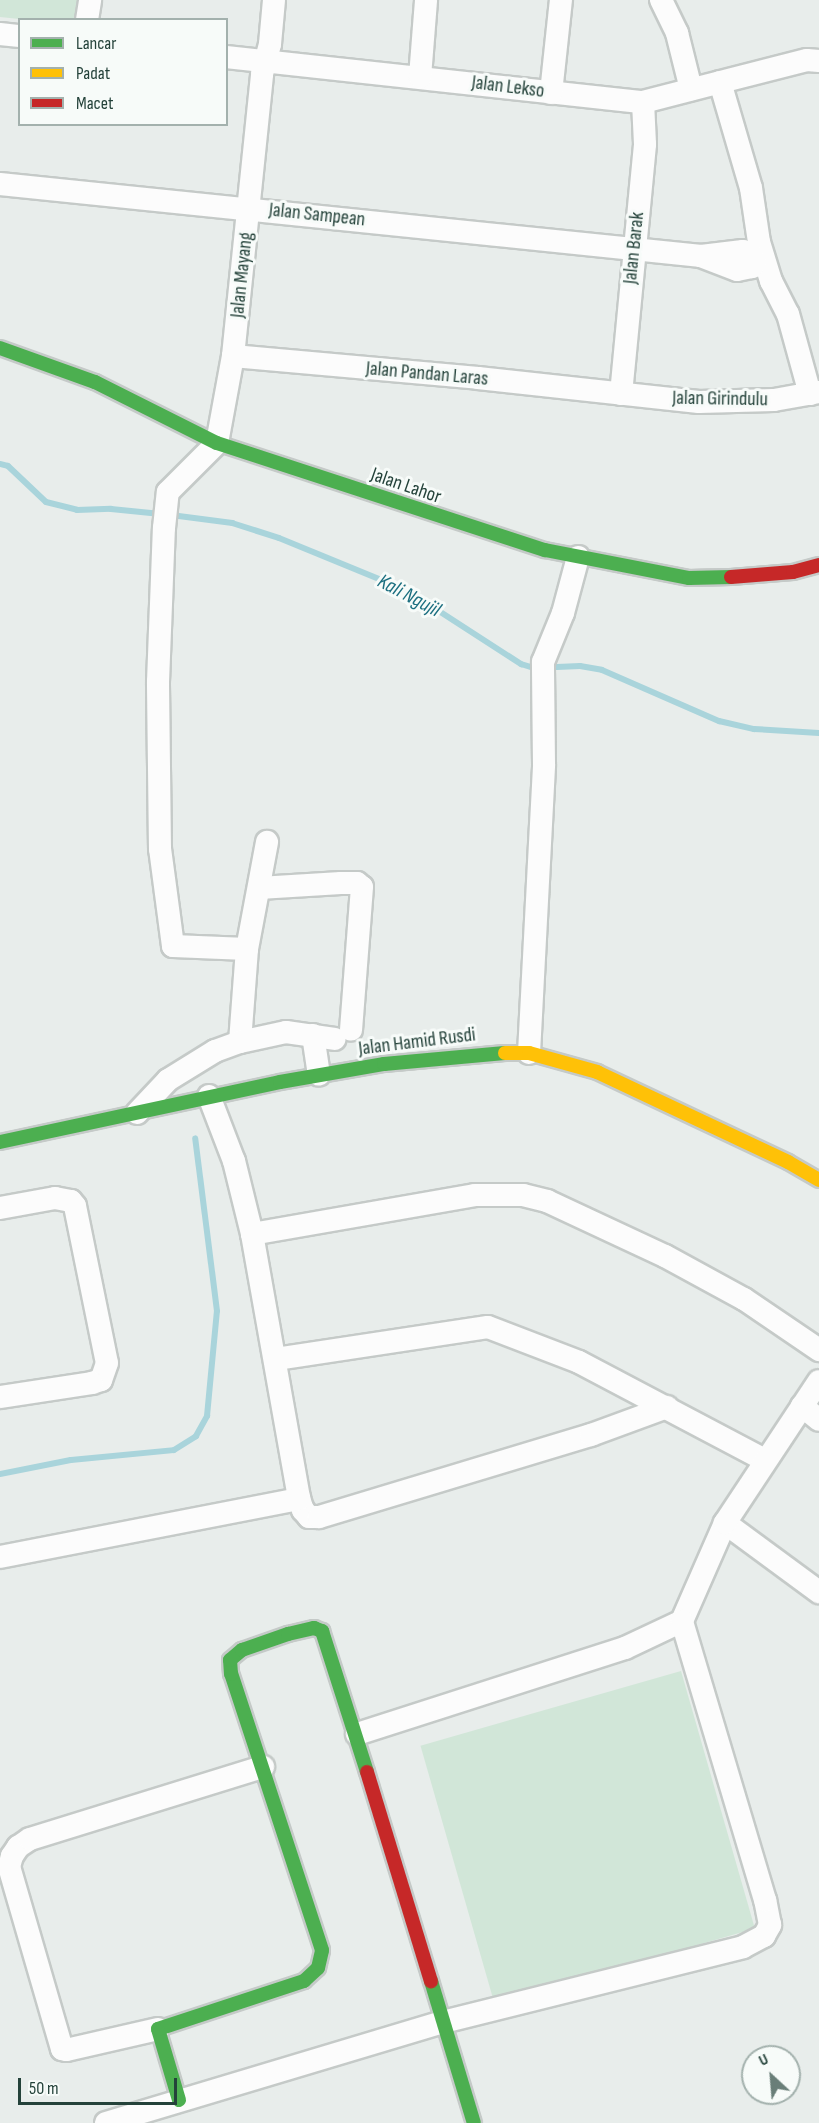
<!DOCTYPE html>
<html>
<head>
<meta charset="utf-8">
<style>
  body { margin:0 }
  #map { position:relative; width:819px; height:2123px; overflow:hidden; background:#e8edeb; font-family:"Sofia Sans Condensed",sans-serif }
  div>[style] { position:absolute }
  .green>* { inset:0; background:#d1e6d8; transform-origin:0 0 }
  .stream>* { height:6px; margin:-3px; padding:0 3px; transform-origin:3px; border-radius:3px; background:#a9d4db }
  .roads { filter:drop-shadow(2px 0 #c5cac8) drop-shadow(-2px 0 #c5cac8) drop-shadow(0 2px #c5cac8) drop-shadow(0 -2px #c5cac8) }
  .street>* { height:22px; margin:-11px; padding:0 11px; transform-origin:11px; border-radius:11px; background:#fcfcfc }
  .fast>* { height:14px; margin:-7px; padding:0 7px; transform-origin:7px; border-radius:7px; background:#4caf50 }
  .slow>* { height:14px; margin:-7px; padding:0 7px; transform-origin:7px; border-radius:7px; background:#ffc107 }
  .jam>* { height:14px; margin:-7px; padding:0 7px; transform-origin:7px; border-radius:7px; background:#c62828 }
  span { translate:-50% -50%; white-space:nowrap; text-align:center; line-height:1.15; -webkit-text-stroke:6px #f7fbf9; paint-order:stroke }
  .street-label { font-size:20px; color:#24423a }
  .water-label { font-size:21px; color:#1c6f80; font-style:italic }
  .legend { position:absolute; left:18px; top:18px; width:210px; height:108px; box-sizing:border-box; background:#f7fbf9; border:2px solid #a3b1ad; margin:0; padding:8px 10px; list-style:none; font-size:18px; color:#24423a }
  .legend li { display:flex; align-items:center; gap:12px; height:30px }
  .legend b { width:30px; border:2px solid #a3b1ad }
  .north { position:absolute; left:741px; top:2045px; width:60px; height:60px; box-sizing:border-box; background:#f7fbf9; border:2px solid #a3b1ad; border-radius:50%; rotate:334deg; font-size:16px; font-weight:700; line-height:24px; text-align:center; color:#24423a }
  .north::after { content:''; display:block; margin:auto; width:21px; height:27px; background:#697e78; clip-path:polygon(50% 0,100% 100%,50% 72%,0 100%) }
  .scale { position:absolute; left:18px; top:2078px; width:159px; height:27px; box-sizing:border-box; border:3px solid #24423a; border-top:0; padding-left:8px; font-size:18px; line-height:21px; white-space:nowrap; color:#24423a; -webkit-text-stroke:4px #f7fbf9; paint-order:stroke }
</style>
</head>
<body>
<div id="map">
  <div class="green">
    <div style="clip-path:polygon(0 0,81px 0,79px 19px,29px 20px,0 17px)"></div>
    <div style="left:681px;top:1671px;width:268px;height:271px;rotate:74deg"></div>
  </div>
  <div class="stream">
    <div style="left:0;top:464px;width:8px;rotate:14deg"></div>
    <div style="left:8px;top:466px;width:52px;rotate:43.5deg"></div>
    <div style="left:46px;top:502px;width:32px;rotate:14deg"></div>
    <div style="left:77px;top:510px;width:34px;rotate:-2deg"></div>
    <div style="left:111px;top:509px;width:50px;rotate:5.7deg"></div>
    <div style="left:171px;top:515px;width:62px;rotate:7.5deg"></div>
    <div style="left:232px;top:523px;width:49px;rotate:17.7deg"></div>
    <div style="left:279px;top:538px;width:139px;rotate:22.3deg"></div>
    <div style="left:408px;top:591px;width:135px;rotate:32.9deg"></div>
    <div style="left:521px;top:664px;width:14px;rotate:17deg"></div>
    <div style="left:534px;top:668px;width:46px;rotate:-2.5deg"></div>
    <div style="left:580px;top:666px;width:22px;rotate:10deg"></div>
    <div style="left:602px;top:670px;width:128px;rotate:23.6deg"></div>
    <div style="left:719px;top:721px;width:36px;rotate:13deg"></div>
    <div style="left:754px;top:729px;width:65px;rotate:3.5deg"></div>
    <div style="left:0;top:1474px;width:72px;rotate:-11.2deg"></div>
    <div style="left:71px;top:1460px;width:103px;rotate:-5.5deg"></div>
    <div style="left:174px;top:1450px;width:26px;rotate:-32deg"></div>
    <div style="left:196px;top:1436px;width:23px;rotate:-61deg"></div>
    <div style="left:207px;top:1416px;width:105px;rotate:-84.6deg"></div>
    <div style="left:217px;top:1311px;width:174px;rotate:-97.2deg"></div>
  </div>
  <div class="roads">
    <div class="street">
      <div style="left:661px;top:0;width:37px;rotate:64deg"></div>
      <div style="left:677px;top:33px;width:58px;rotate:76deg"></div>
      <div style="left:87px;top:20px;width:20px;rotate:-81deg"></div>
      <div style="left:0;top:34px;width:20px;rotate:6deg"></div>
      <div style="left:226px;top:57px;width:419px;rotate:6.2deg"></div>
      <div style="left:643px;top:102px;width:169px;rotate:-14.4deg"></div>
      <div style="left:807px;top:60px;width:12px;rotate:5deg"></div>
      <div style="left:420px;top:77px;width:77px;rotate:-85.5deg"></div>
      <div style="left:720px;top:82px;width:110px;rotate:73.7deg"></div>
      <div style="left:751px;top:188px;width:55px;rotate:81.6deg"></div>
      <div style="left:759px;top:242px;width:41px;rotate:72.9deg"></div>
      <div style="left:771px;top:281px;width:37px;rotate:63deg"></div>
      <div style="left:788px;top:314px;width:83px;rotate:74.6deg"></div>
      <div style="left:551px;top:93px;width:94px;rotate:-83.9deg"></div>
      <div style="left:0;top:184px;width:705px;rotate:5.86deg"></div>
      <div style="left:701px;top:256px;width:42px;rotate:-6.8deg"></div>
      <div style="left:743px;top:251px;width:7px;rotate:16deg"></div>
      <div style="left:750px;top:253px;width:10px;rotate:61deg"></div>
      <div style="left:755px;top:262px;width:6px;rotate:121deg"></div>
      <div style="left:752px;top:267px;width:15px;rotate:169deg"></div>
      <div style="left:737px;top:270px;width:39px;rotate:-159deg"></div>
      <div style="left:233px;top:356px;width:246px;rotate:5.1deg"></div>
      <div style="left:478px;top:378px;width:222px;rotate:6.2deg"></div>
      <div style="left:699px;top:402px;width:75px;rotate:-1.5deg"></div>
      <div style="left:774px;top:400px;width:46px;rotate:-10.1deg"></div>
      <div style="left:621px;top:394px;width:251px;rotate:-84.5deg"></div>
      <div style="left:645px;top:144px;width:42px;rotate:-92.7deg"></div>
      <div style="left:259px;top:888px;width:82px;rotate:-3.5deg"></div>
      <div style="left:341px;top:883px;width:16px"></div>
      <div style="left:357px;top:883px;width:6px;rotate:39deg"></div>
      <div style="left:362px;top:887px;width:143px;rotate:94.4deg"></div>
      <div style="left:247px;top:949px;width:74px;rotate:-177.7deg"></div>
      <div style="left:173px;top:946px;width:98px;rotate:-97.6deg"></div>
      <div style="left:160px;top:849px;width:167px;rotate:-90.7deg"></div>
      <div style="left:158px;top:682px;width:154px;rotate:-87.8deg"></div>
      <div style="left:164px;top:528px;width:36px;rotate:-84deg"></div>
      <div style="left:168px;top:492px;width:69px;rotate:-45deg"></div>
      <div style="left:217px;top:443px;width:88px;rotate:-79.6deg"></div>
      <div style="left:233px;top:356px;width:283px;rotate:-84.1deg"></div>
      <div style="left:262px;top:74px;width:31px;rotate:-75deg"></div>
      <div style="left:270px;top:44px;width:44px;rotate:-84.8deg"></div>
      <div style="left:313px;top:1035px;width:40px;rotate:81.5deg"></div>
      <div style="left:240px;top:1042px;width:93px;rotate:-85.7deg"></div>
      <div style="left:247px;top:949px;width:109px;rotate:-79.4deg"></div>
      <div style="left:529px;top:1053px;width:289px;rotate:-87deg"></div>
      <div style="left:544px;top:764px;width:102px;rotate:-90.6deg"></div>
      <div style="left:543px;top:662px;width:53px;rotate:-67.8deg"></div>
      <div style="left:563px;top:613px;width:58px;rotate:-75deg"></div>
      <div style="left:209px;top:1096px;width:70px;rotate:69deg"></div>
      <div style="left:234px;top:1161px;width:75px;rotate:76.1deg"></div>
      <div style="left:252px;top:1234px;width:269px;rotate:79.9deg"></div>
      <div style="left:299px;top:1499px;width:12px;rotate:70deg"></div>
      <div style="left:303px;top:1510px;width:9px;rotate:49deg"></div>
      <div style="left:309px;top:1517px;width:10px"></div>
      <div style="left:319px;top:1517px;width:284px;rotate:-16.8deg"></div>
      <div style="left:591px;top:1435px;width:81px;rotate:-20.2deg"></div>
      <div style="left:137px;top:1113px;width:45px;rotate:-46.8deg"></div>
      <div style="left:168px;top:1080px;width:55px;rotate:-31.7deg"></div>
      <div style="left:215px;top:1051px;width:27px;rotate:-20deg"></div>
      <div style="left:240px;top:1042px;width:47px;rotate:-12.3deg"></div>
      <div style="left:286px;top:1032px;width:49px;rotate:8.1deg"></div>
      <div style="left:0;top:1208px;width:56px;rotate:-10.3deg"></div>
      <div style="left:55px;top:1198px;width:16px;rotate:11deg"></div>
      <div style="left:71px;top:1201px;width:6px;rotate:51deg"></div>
      <div style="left:75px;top:1206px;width:160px;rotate:78.5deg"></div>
      <div style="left:107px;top:1363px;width:18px;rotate:109deg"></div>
      <div style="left:101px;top:1380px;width:9px;rotate:162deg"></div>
      <div style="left:92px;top:1383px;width:93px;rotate:171.3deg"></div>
      <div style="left:252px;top:1234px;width:226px;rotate:-9.9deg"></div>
      <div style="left:475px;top:1195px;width:48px"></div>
      <div style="left:523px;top:1195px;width:25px;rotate:14deg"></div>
      <div style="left:547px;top:1201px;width:130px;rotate:25deg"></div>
      <div style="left:665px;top:1256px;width:90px;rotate:28.6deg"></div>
      <div style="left:744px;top:1299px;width:91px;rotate:34.2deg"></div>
      <div style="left:276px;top:1359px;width:214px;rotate:-8.6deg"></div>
      <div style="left:488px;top:1327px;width:97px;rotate:21deg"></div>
      <div style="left:579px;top:1362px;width:210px;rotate:27.8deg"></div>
      <div style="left:802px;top:1406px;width:22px;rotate:39deg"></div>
      <div style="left:725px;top:1523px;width:117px;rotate:36.3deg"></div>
      <div style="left:0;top:1557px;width:305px;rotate:-11deg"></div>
      <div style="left:357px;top:1734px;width:281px;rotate:-17.8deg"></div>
      <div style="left:625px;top:1648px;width:63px;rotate:-25.3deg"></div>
      <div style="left:682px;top:1621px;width:107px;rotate:-66.3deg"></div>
      <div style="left:725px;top:1523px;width:170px;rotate:-56.5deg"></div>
      <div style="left:158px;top:2029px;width:94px;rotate:167.1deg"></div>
      <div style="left:66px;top:2050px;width:4px;rotate:-166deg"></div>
      <div style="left:62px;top:2049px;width:190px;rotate:-106.2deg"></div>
      <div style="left:9px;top:1867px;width:11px;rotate:-75deg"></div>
      <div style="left:12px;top:1856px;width:11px;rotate:-56deg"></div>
      <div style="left:18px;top:1847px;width:14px;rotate:-34deg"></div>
      <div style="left:30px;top:1839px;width:244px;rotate:-17.2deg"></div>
      <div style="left:106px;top:2123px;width:352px;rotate:-16.7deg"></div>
      <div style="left:443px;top:2022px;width:309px;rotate:-14deg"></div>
      <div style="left:743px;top:1947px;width:24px;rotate:-28deg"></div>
      <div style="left:764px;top:1936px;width:13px;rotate:-61deg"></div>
      <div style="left:770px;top:1925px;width:25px;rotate:-101deg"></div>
      <div style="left:765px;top:1900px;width:291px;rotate:-106.6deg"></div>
    </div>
    <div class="fast">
      <div style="left:0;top:348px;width:101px;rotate:19.7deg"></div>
      <div style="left:95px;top:382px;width:136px;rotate:26.6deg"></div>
      <div style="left:217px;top:443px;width:345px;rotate:18.1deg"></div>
      <div style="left:545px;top:550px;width:147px;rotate:11deg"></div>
      <div style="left:689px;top:578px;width:42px;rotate:-1.4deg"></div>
      <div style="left:0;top:1142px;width:286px;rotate:-12.1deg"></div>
      <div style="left:280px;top:1082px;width:106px;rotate:-9.8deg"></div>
      <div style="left:384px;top:1064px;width:121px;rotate:-5.2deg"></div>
      <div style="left:431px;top:1981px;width:148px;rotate:73.2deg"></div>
      <div style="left:179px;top:2100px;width:74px;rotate:-106.5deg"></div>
      <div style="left:158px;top:2029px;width:154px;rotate:-18.2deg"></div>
      <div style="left:304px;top:1981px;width:19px;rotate:-43deg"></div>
      <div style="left:318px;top:1968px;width:18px;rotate:-77deg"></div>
      <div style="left:322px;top:1950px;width:291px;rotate:-108.2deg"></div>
      <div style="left:231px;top:1674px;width:14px;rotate:-94deg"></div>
      <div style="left:230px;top:1660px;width:16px;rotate:-40deg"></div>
      <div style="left:242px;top:1650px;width:49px;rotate:-19.2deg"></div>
      <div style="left:288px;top:1634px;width:27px;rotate:-13deg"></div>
      <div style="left:314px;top:1628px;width:9px;rotate:21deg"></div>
      <div style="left:322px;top:1631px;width:148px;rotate:72.3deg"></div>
    </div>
    <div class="slow">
      <div style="left:505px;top:1053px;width:24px"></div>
      <div style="left:529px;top:1053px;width:71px;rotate:15.6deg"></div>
      <div style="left:597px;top:1072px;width:211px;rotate:25.2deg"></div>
      <div style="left:788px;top:1162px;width:36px;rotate:30deg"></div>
    </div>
    <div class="jam">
      <div style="left:731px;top:577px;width:62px;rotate:-4.6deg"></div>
      <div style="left:793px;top:572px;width:27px;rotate:-15deg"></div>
      <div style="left:367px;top:1772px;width:219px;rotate:73deg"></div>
    </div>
  </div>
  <div class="street-label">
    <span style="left:508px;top:87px;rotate:7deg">Jalan Lekso</span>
    <span style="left:317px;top:215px;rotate:6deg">Jalan Sampean</span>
    <span style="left:634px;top:248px;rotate:-84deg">Jalan Barak</span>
    <span style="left:242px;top:275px;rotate:-84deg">Jalan Mayang</span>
    <span style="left:427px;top:374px;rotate:5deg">Jalan Pandan Laras</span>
    <span style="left:720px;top:399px;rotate:1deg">Jalan Girindulu</span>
    <span style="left:406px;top:486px;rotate:19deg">Jalan Lahor</span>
    <span style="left:417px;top:1042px;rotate:-7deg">Jalan Hamid Rusdi</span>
  </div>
  <div class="water-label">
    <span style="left:409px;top:596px;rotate:28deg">Kali Ngujil</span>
  </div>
  <ul class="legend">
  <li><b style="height:8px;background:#4caf50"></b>Lancar</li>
  <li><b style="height:8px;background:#ffc107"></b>Padat</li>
  <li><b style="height:8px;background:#c62828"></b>Macet</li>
  </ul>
  <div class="north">U</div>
  <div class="scale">50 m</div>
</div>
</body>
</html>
